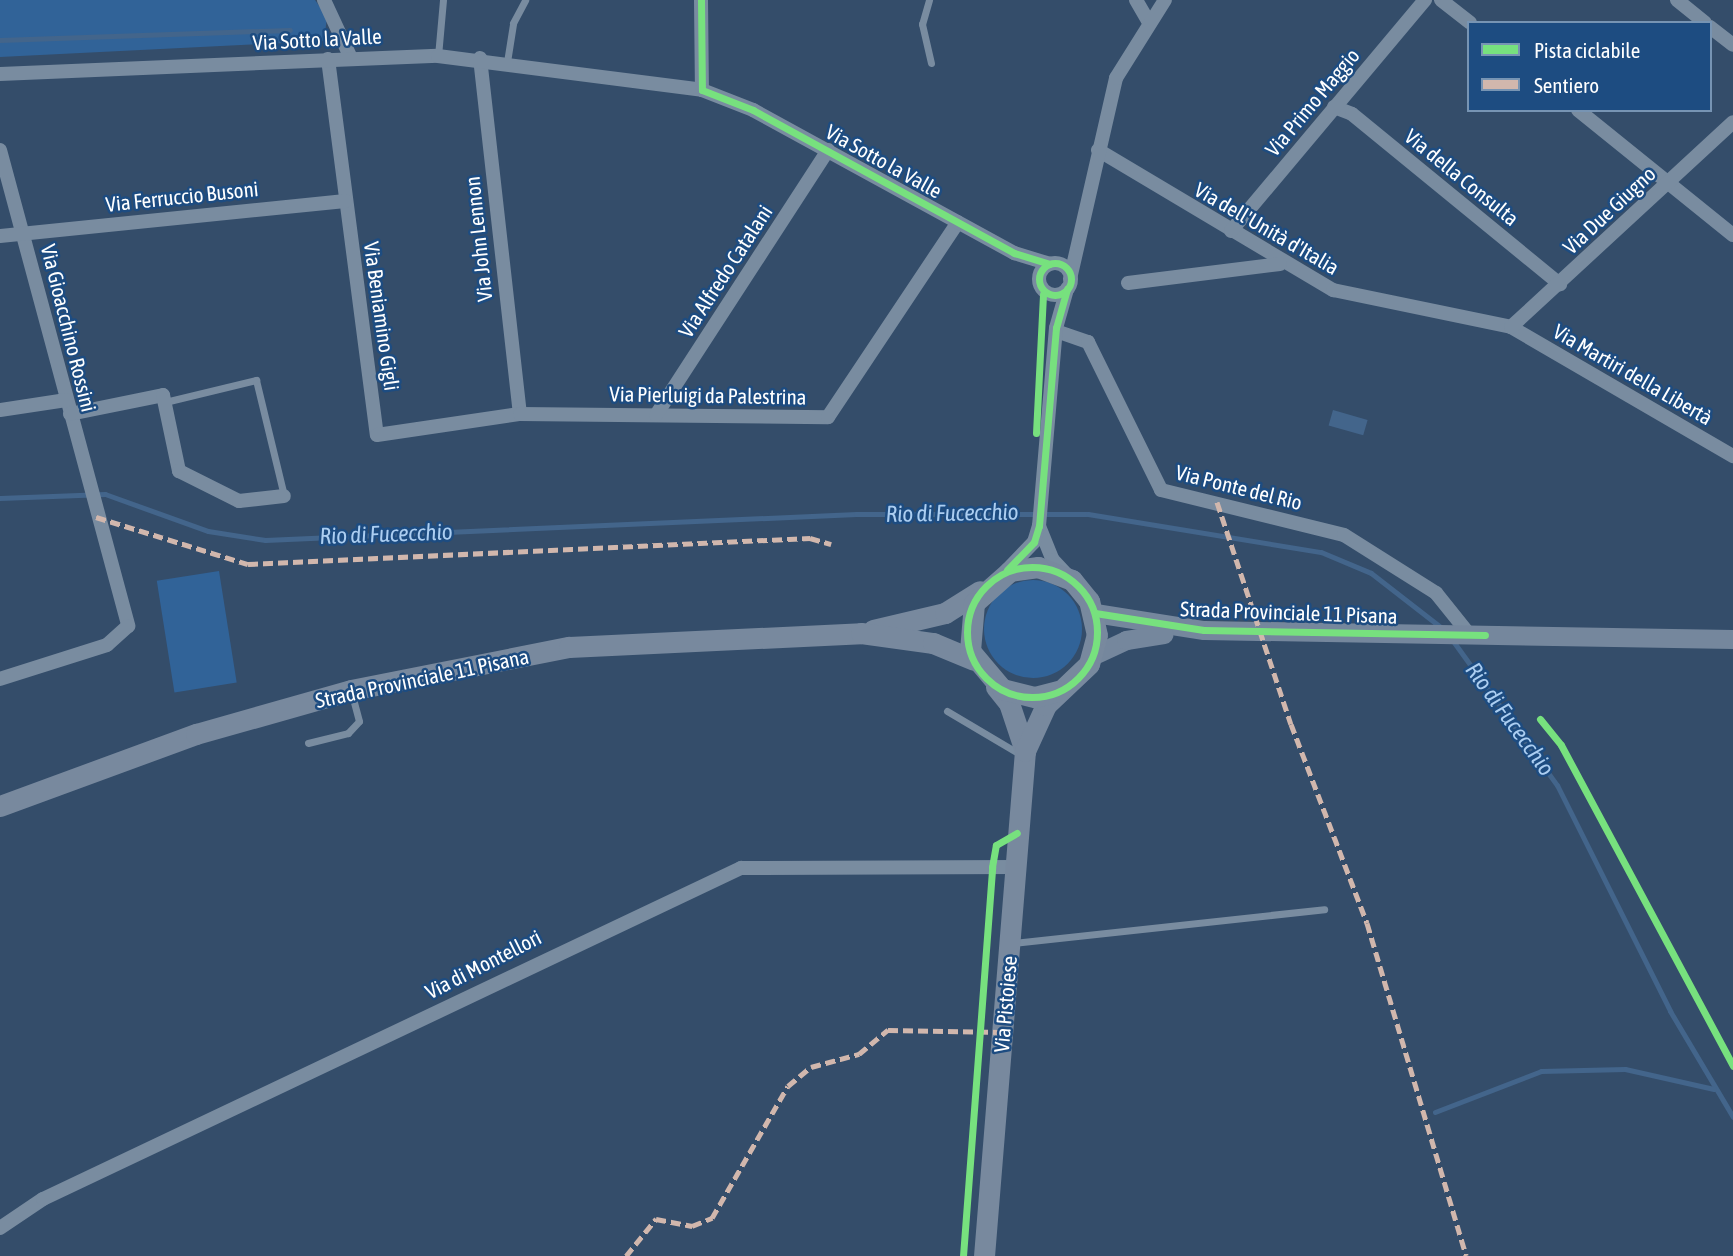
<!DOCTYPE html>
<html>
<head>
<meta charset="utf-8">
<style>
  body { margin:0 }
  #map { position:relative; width:1733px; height:1256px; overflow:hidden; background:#344d6a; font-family:"Asap Condensed",sans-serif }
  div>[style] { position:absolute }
  .green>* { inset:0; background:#316398; transform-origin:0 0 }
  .round { border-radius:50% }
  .water>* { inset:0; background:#43658b; transform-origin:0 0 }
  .stream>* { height:5px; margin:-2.5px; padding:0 2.5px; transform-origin:2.5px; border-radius:2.5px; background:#43658b }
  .lane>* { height:7px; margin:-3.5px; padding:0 3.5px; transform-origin:3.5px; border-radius:3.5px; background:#798ca0 }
  .street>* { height:14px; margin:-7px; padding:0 7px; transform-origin:7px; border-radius:7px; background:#798ca0 }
  .street>.ring { margin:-7px; padding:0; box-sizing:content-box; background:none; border:14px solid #798ca0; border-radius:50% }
  .secondary>* { height:19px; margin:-9.5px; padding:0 9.5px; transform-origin:9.5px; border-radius:9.5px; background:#75879d }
  .primary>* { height:21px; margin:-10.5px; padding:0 10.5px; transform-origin:10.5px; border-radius:10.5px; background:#78899e }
  .quiet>* { height:5px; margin-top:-2.5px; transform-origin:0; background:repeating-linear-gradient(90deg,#d1b7ad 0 10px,transparent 0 15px) }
  .cycleway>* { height:7px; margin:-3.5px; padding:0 3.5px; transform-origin:3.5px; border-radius:3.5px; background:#77e17e }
  .cycleway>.ring { margin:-3.5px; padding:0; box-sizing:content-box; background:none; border:7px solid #77e17e; border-radius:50% }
  span { translate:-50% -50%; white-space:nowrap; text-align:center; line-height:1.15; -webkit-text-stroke:5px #1d4c81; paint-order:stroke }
  .street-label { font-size:21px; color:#fff }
  .water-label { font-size:23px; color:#accef1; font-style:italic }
  .legend { position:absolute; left:1467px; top:21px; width:245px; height:91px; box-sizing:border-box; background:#1d4c81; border:2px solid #7794b3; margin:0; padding:9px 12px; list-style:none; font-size:21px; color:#fff }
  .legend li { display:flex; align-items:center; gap:14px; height:35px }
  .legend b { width:35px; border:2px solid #7794b3 }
</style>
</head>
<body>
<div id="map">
  <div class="green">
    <div style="clip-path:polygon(0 0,315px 0,327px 17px,324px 41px,0 57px)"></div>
    <div style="left:219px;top:571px;width:113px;height:63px;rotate:81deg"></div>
    <div class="round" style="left:984px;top:580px;width:98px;height:98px"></div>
  </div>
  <div class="water">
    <div style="left:1333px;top:410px;width:36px;height:16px;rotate:16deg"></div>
  </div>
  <div class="stream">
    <div style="left:0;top:40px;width:290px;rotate:-2deg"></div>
    <div style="left:0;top:498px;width:105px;rotate:-2.2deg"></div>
    <div style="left:105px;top:494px;width:109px;rotate:19.8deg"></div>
    <div style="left:208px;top:531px;width:58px;rotate:9deg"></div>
    <div style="left:265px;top:540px;width:592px;rotate:-2.52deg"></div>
    <div style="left:856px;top:514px;width:232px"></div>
    <div style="left:1088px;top:514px;width:236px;rotate:9.3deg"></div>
    <div style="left:1321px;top:552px;width:54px;rotate:22.8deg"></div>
    <div style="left:1371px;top:573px;width:90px;rotate:37.8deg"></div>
    <div style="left:1453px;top:641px;width:178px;rotate:54.2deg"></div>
    <div style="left:1557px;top:785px;width:253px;rotate:63.4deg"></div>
    <div style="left:1670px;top:1011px;width:123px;rotate:59.3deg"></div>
    <div style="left:1435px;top:1112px;width:114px;rotate:-21.1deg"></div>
    <div style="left:1541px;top:1071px;width:84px;rotate:-1.4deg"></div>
    <div style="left:1625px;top:1069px;width:91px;rotate:12.7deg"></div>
  </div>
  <div class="lane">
    <div style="left:929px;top:0;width:25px;rotate:106deg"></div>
    <div style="left:922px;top:24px;width:40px;rotate:77deg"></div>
    <div style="left:438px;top:56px;width:56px;rotate:-84.9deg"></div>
    <div style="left:507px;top:62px;width:39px;rotate:-81deg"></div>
    <div style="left:513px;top:23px;width:26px;rotate:-62deg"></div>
    <div style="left:165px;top:402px;width:94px;rotate:-13.6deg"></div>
    <div style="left:256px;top:380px;width:119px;rotate:76.4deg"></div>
    <div style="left:947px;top:711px;width:82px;rotate:30.6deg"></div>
    <div style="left:308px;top:743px;width:41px;rotate:-14deg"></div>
    <div style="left:348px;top:733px;width:16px;rotate:-47deg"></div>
    <div style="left:359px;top:721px;width:28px;rotate:-105deg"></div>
    <div style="left:1013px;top:943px;width:313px;rotate:-6.2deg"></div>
  </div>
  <div class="street">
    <div style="left:324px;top:0;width:62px;rotate:65.1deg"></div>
    <div style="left:701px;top:0;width:90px;rotate:89.4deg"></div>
    <div style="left:1136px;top:0;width:24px;rotate:60deg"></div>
    <div style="left:1441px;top:0;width:37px;rotate:38deg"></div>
    <div style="left:1677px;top:0;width:36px;rotate:39deg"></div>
    <div style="left:1710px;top:27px;width:29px;rotate:38deg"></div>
    <div style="left:480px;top:58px;width:358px;rotate:83.6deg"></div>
    <div style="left:328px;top:59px;width:379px;rotate:82.6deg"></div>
    <div style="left:377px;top:435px;width:145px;rotate:-8.4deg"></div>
    <div style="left:520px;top:414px;width:308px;rotate:0.6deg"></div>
    <div style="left:828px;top:417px;width:234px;rotate:-56.3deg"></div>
    <div style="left:0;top:74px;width:438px;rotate:-2.4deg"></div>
    <div style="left:438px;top:56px;width:266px;rotate:7.3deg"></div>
    <div style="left:702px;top:90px;width:55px;rotate:21.4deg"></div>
    <div style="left:753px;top:110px;width:298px;rotate:28.7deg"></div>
    <div style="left:1014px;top:253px;width:37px;rotate:17deg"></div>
    <div style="left:1334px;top:107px;width:19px;rotate:21deg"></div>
    <div style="left:1352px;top:114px;width:269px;rotate:39.3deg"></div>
    <div style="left:1578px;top:110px;width:199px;rotate:38.9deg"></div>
    <div style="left:0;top:150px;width:493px;rotate:74.9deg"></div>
    <div style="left:128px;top:626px;width:28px;rotate:138deg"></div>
    <div style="left:107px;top:645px;width:112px;rotate:162.4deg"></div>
    <div style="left:1098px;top:150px;width:274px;rotate:30.8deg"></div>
    <div style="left:1333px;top:290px;width:182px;rotate:11.7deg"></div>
    <div style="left:1511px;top:327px;width:257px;rotate:30.2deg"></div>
    <div style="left:1231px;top:231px;width:302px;rotate:-50deg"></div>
    <div style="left:0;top:236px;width:347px;rotate:-5.8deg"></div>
    <div class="ring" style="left:1039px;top:263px;width:18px;height:18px"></div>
    <div style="left:1070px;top:279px;width:206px;rotate:-77.1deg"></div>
    <div style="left:1116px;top:78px;width:92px;rotate:-57.9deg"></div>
    <div style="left:1128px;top:283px;width:153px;rotate:-7.1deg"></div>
    <div style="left:1511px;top:327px;width:302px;rotate:-42.7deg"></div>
    <div style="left:1056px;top:331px;width:34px;rotate:19deg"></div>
    <div style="left:1088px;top:342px;width:165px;rotate:63.7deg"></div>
    <div style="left:1161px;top:490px;width:188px;rotate:13.8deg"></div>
    <div style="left:1344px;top:535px;width:109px;rotate:32.2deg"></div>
    <div style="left:1436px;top:593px;width:53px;rotate:51.2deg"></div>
    <div style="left:0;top:410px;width:67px;rotate:-8.6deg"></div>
    <div style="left:70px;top:414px;width:95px;rotate:-11.5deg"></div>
    <div style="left:163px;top:395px;width:78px;rotate:78.1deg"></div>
    <div style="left:179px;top:471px;width:67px;rotate:26.6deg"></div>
    <div style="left:239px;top:501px;width:45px;rotate:-6.3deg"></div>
    <div style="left:656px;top:415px;width:316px;rotate:-57deg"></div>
    <div style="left:1039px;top:526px;width:37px;rotate:68deg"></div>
    <div style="left:1053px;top:560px;width:23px;rotate:47deg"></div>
    <div style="left:1006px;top:571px;width:40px;rotate:-46deg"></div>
    <div style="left:1034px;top:542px;width:17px;rotate:-73deg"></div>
    <div style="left:1039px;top:526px;width:199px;rotate:-85.1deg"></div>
    <div style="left:1056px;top:328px;width:41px;rotate:-74.2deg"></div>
    <div style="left:0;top:1228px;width:52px;rotate:-34deg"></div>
    <div style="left:43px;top:1199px;width:773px;rotate:-25.37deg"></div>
    <div style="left:741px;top:868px;width:274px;rotate:-0.2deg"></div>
  </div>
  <div class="secondary">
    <div style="left:1095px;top:613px;width:110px;rotate:8.9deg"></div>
    <div style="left:1204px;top:630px;width:529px;rotate:0.97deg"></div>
    <div style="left:1092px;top:656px;width:38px;rotate:-25deg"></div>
    <div style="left:1126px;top:640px;width:38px;rotate:-9deg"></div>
  </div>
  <div class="primary">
    <div style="left:873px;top:630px;width:74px;rotate:-13.3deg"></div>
    <div style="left:945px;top:613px;width:41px;rotate:-32.2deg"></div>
    <div style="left:996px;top:687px;width:21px;rotate:51deg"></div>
    <div style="left:1009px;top:703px;width:51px;rotate:71.6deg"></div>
    <div style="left:0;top:806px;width:209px;rotate:-20.2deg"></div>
    <div style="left:196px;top:734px;width:161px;rotate:-15.8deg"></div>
    <div style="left:351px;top:690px;width:222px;rotate:-11.2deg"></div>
    <div style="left:569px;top:647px;width:292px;rotate:-2.7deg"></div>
    <div style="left:861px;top:633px;width:73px;rotate:7.9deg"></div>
    <div style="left:933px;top:643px;width:44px;rotate:22.5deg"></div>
    <div style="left:984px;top:1256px;width:507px;rotate:-85.36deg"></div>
    <div style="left:1025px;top:751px;width:51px;rotate:-65.5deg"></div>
    <div style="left:1046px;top:705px;width:59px;rotate:-43.6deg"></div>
    <div style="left:1089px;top:664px;width:30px;rotate:-75deg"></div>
    <div style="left:1097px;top:635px;width:35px;rotate:-103deg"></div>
    <div style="left:1089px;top:601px;width:27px;rotate:-129deg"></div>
    <div style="left:1072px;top:580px;width:36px;rotate:-159deg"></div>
    <div style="left:1038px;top:567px;width:28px;rotate:172deg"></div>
    <div style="left:1010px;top:571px;width:48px;rotate:138.4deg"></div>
    <div style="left:974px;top:603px;width:48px;rotate:94.8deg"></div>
    <div style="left:970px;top:651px;width:50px;rotate:49.9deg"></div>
    <div style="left:1002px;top:689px;width:34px;rotate:14deg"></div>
    <div style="left:1035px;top:697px;width:24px;rotate:-15deg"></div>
  </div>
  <div class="quiet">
    <div style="left:1217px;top:502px;width:234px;rotate:71.6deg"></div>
    <div style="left:1291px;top:724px;width:213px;rotate:69.1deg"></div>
    <div style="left:1367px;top:923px;width:347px;rotate:73.4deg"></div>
    <div style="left:96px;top:517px;width:159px;rotate:17.2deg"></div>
    <div style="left:248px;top:564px;width:563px;rotate:-2.65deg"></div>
    <div style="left:810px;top:538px;width:22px;rotate:16deg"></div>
    <div style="left:626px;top:1256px;width:48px;rotate:-51deg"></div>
    <div style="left:656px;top:1219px;width:37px;rotate:11deg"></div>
    <div style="left:692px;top:1226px;width:22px;rotate:-22deg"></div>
    <div style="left:712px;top:1218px;width:152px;rotate:-60.1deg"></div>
    <div style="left:788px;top:1086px;width:30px;rotate:-40deg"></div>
    <div style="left:811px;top:1067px;width:50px;rotate:-15.2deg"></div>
    <div style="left:859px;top:1054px;width:38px;rotate:-40deg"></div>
    <div style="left:888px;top:1030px;width:114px;rotate:1deg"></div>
  </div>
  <div class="cycleway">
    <div style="left:701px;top:0;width:90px;rotate:89.4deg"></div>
    <div style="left:702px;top:90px;width:55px;rotate:21.4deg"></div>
    <div style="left:753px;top:110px;width:298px;rotate:28.7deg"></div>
    <div style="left:1014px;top:253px;width:37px;rotate:17deg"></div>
    <div class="ring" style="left:1039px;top:263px;width:25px;height:25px"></div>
    <div style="left:1036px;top:433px;width:139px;rotate:-87.1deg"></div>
    <div class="ring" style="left:967px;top:567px;width:123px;height:123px"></div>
    <div style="left:1007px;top:570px;width:39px;rotate:-46deg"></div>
    <div style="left:1034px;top:542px;width:17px;rotate:-73deg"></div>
    <div style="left:1039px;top:526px;width:199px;rotate:-85.1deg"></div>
    <div style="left:1056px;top:328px;width:41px;rotate:-74.2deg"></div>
    <div style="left:1095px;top:613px;width:110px;rotate:8.9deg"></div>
    <div style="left:1204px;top:630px;width:281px;rotate:1deg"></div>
    <div style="left:1540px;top:719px;width:33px;rotate:51deg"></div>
    <div style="left:1561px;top:745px;width:364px;rotate:61.8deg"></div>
    <div style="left:963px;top:1256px;width:390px;rotate:-85.7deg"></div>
    <div style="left:992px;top:867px;width:22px;rotate:-80deg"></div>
    <div style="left:996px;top:845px;width:24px;rotate:-30deg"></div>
  </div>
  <div class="street-label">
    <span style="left:317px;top:39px;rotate:-3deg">Via Sotto la Valle</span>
    <span style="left:1312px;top:102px;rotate:-50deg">Via Primo Maggio</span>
    <span style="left:884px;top:161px;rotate:29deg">Via Sotto la Valle</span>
    <span style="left:1462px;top:177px;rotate:39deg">Via della Consulta</span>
    <span style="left:182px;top:196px;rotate:-6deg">Via Ferruccio Busoni</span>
    <span style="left:1609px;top:210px;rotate:-43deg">Via Due Giugno</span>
    <span style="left:1267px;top:228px;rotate:30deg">Via dell'Unità d'Italia</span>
    <span style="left:478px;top:239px;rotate:-96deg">Via John Lennon</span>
    <span style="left:725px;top:271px;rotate:-57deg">Via Alfredo Catalani</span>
    <span style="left:382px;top:316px;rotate:82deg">Via Beniamino Gigli</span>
    <span style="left:69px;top:328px;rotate:76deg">Via Gioacchino Rossini</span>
    <span style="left:1633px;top:374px;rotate:30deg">Via Martiri della Libertà</span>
    <span style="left:708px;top:395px;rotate:1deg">Via Pierluigi da Palestrina</span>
    <span style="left:1239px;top:487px;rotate:14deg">Via Ponte del Rio</span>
    <span style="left:1289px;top:612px;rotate:2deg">Strada Provinciale 11 Pisana</span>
    <span style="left:422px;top:678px;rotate:-12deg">Strada Provinciale 11 Pisana</span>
    <span style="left:483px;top:964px;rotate:-27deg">Via di Montellori</span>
    <span style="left:1005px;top:1004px;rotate:-85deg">Via Pistoiese</span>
  </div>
  <div class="water-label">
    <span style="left:952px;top:513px;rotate:-1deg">Rio di Fucecchio</span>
    <span style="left:386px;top:534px;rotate:-2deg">Rio di Fucecchio</span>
    <span style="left:1510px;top:719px;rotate:54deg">Rio di Fucecchio</span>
  </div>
  <ul class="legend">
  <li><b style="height:9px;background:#77e17e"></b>Pista ciclabile</li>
  <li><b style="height:9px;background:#d1b7ad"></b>Sentiero</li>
  </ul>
</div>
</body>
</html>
